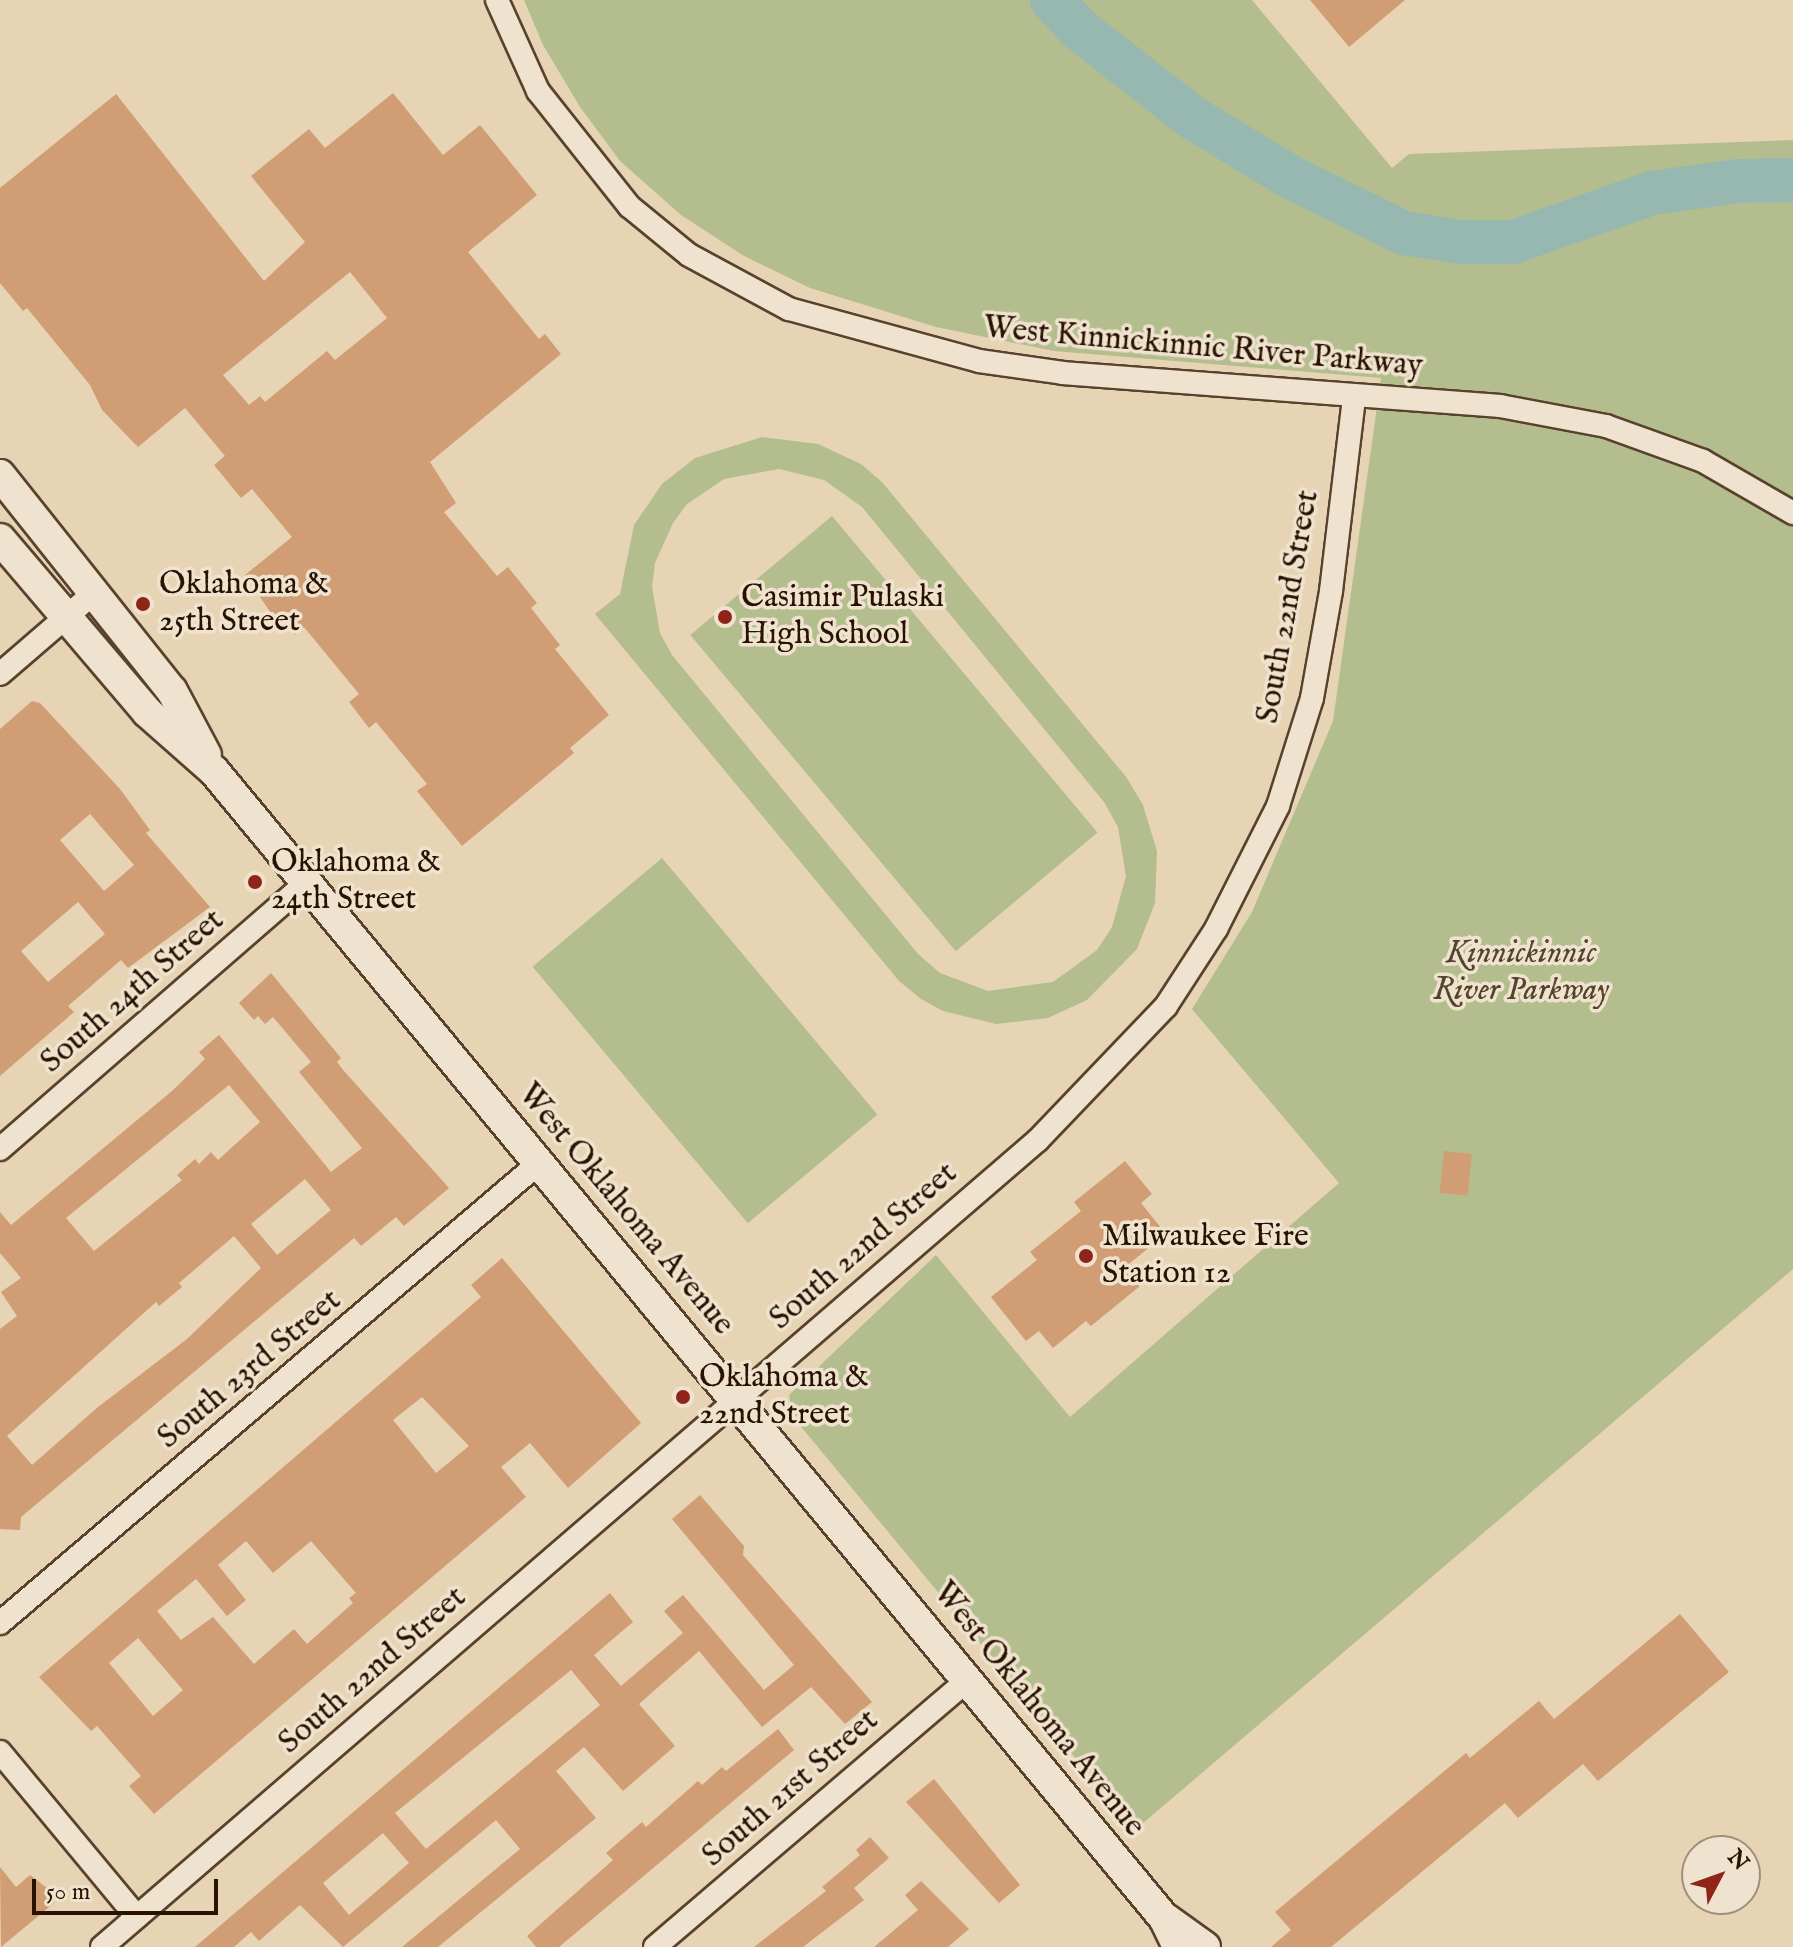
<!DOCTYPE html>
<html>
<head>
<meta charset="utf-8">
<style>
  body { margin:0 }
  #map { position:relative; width:1793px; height:1947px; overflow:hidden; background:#e6d4b5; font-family:"IM FELL English",serif }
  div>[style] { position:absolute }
  .green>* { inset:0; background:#b4bd8e; transform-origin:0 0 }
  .river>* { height:44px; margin:-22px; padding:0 22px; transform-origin:22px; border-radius:22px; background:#96b8b1 }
  .building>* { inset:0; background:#d19d75; transform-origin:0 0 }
  .roads { filter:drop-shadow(2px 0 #58422d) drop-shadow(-2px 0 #58422d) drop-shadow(0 2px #58422d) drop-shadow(0 -2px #58422d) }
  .minor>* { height:22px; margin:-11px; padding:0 11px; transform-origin:11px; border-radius:11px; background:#efe3cf }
  .secondary>* { height:30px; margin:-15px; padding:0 15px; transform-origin:15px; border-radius:15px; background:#efe3cf }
  .dots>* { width:22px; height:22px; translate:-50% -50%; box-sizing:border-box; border:4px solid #efe3cf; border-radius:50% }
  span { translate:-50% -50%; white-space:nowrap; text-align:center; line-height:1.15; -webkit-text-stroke:7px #efe3cf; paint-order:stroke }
  .street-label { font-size:32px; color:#291200 }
  .poi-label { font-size:32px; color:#291200 }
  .left { translate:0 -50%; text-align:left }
  .park-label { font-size:32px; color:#53452b; font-style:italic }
  .north { position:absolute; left:1681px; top:1835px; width:80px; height:80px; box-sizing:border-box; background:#efe3cf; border:2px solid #a08f7c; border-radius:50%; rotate:49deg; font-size:22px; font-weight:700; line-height:32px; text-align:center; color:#291200 }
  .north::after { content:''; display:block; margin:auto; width:28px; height:36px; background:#8f2418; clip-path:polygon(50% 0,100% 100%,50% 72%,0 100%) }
  .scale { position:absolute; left:32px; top:1879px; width:186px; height:36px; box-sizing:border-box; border:4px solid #291200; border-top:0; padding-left:10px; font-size:24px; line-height:28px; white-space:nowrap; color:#291200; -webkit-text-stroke:6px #efe3cf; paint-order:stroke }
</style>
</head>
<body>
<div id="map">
  <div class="green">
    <div style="clip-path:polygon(524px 0,1252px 0,1392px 168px,1409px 154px,1793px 140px,1793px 1269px,1135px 1830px,793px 1417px,789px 1395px,936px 1255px,1070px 1417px,1339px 1183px,1192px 1009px,1252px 912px,1333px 721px,1381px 378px,1054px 351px,936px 327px,810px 288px,744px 256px,681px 215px,620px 161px,580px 107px,543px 45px)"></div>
    <div style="clip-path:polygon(evenodd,762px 437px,818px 444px,861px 464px,882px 482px,1127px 778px,1143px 805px,1157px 851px,1155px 903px,1137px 949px,1087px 1000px,1048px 1018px,996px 1024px,943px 1011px,921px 999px,899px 981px,595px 614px,620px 594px,634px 525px,662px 484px,695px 458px,762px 437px,779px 469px,824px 480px,862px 507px,1104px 802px,1118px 827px,1126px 876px,1112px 927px,1097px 950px,1053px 982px,988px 991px,940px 973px,918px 954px,672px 655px,660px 633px,652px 587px,655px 563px,673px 523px,687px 504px,724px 479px,779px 469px)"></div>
    <div style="left:832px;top:516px;width:413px;height:185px;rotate:50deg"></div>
    <div style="left:662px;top:858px;width:335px;height:169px;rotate:50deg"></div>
  </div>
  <div class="river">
    <div style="left:1052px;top:0;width:40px;rotate:47deg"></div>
    <div style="left:1079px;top:29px;width:145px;rotate:38deg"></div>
    <div style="left:1193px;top:118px;width:116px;rotate:31.2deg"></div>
    <div style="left:1292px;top:178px;width:125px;rotate:26.2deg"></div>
    <div style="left:1404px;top:233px;width:57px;rotate:9.1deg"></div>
    <div style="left:1460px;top:242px;width:53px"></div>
    <div style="left:1513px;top:242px;width:147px;rotate:-19.4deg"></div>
    <div style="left:1652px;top:193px;width:88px;rotate:-7.9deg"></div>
    <div style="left:1739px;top:181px;width:54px;rotate:-1.1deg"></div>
  </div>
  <div class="building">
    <div style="clip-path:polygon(1310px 0,1405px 0,1349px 47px)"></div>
    <div style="clip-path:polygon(evenodd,393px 93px,443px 155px,480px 125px,537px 195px,468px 252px,539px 339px,545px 334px,561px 354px,430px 462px,456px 503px,444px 512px,497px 576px,508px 567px,537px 603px,531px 608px,560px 645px,555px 649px,609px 715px,570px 748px,574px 753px,462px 846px,417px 791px,427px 784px,376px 722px,369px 728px,349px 702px,359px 694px,304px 627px,295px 635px,279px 616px,275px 619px,245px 575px,292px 537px,252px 489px,241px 498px,214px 465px,225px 456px,185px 408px,138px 447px,102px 410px,90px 385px,27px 308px,23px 311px,0 283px,0 188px,116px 94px,264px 281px,305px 242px,251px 176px,309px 129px,325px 148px,393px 93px,350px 272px,387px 318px,335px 360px,327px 351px,265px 402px,260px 396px,249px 405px,223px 375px,350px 272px)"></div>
    <div style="clip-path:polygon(evenodd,32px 701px,40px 703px,120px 789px,150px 830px,146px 833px,210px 907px,128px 968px,121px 960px,68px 1006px,74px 1012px,0 1076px,0 729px,32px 701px,90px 814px,134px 865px,104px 891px,60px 840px,90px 814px,32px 701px,78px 902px,105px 934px,48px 982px,21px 951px,78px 902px)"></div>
    <div style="clip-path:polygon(evenodd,271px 973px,341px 1058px,337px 1062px,344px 1071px,449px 1188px,404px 1226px,396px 1217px,361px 1246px,354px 1238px,21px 1517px,20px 1530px,0 1529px,0 1329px,17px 1316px,1px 1292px,21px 1278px,0 1253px,0 1212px,11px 1225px,172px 1091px,205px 1059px,199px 1052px,219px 1035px,331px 1172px,362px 1148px,299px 1072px,311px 1062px,273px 1017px,265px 1024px,258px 1016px,254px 1020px,239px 1003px,271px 973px,229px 1085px,260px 1122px,218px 1160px,211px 1152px,199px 1164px,195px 1159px,177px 1175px,182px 1180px,94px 1251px,66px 1218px,229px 1085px,271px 973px,305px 1179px,331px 1210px,277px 1255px,251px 1224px,305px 1179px,271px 973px,234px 1236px,261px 1268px,187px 1339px,98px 1407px,32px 1465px,7px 1436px,156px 1302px,159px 1306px,182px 1287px,179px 1283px,234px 1236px)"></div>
    <div style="left:1444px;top:1151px;width:28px;height:42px;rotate:6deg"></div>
    <div style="clip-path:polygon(1125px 1161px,1152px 1194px,1141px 1203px,1166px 1234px,1125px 1267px,1140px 1286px,1091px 1326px,1086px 1321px,1053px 1348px,1039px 1331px,1026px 1341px,991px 1297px,1037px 1260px,1030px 1252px,1081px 1211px,1074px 1202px)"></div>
    <div style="clip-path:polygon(evenodd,502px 1258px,641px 1423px,568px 1488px,530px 1443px,501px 1467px,526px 1497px,154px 1814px,129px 1786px,141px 1776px,97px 1726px,91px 1731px,39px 1677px,481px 1297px,471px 1285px,502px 1258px,422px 1397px,469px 1446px,436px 1473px,393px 1420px,422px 1397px,502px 1258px,246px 1541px,273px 1573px,311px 1541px,356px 1593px,349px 1598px,353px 1603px,307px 1644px,294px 1629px,254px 1664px,213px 1617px,181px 1640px,157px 1611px,196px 1579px,227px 1616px,246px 1600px,218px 1565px,246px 1541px,502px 1258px,138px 1638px,183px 1690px,153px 1716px,109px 1663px,138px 1638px)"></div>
    <div style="clip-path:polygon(evenodd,700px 1495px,744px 1546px,743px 1555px,872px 1702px,845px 1724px,811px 1687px,762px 1727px,699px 1651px,639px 1704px,675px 1746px,623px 1791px,584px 1747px,556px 1771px,596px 1818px,438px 1947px,402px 1947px,520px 1849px,496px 1820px,343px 1947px,300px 1905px,259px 1941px,251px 1932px,234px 1947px,195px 1947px,610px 1593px,633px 1622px,594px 1655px,621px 1686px,683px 1633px,664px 1611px,683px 1595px,764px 1690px,794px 1665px,672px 1519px,700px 1495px,571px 1670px,600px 1705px,426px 1849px,395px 1813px,571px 1670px,700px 1495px,383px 1833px,409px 1863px,349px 1915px,323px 1883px,383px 1833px)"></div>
    <div style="clip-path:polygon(1680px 1614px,1729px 1672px,1598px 1781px,1583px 1764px,1518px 1818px,1505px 1803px,1331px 1947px,1271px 1947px,1291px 1930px,1275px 1912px,1466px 1753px,1470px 1758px,1539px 1701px,1554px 1719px)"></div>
    <div style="clip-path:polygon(778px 1729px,794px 1750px,559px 1947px,536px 1947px,527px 1936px,613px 1860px,606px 1853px,642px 1822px,646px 1827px,698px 1781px,702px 1785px,722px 1767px,726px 1771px)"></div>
    <div style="clip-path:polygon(934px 1779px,1020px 1885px,999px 1903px,906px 1802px)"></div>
    <div style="clip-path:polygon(870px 1837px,889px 1858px,854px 1888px,864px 1900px,803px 1947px,754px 1947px,826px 1891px,822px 1887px,860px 1855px,856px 1850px)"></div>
    <div style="clip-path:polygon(0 1867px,16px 1887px,30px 1875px,55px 1894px,54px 1903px,1px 1947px)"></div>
    <div style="clip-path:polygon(921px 1881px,969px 1929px,948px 1947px,874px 1947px,918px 1910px,905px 1895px)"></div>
  </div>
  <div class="roads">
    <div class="minor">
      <div style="left:497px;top:0;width:100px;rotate:65.7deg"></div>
      <div style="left:538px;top:91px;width:147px;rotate:51.6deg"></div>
      <div style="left:629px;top:206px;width:77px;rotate:39.2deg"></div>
      <div style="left:689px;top:255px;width:114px;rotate:28.4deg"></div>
      <div style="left:789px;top:309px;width:197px;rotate:15.3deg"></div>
      <div style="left:979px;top:361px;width:85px;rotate:8.1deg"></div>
      <div style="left:1063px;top:373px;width:438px;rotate:4.3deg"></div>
      <div style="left:1500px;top:406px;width:108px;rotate:10.7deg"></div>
      <div style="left:1606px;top:426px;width:103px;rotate:19.8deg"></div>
      <div style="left:1703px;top:461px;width:104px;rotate:30deg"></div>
      <div style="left:0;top:674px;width:125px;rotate:-40.8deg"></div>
      <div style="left:0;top:1149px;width:407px;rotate:-41deg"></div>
      <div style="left:0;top:1623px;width:709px;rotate:-40.48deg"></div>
      <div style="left:0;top:1752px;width:214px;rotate:50.3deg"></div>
      <div style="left:102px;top:1947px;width:1236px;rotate:-40.77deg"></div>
      <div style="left:1038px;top:1140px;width:185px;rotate:-46.3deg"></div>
      <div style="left:1166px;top:1006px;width:92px;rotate:-57deg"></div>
      <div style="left:1216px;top:929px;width:138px;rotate:-63.2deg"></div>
      <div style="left:1278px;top:806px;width:113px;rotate:-72.5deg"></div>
      <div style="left:1312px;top:698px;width:109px;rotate:-79.9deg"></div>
      <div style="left:1331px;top:591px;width:194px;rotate:-83.2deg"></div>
      <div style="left:655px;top:1947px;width:411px;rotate:-40.5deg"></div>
    </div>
    <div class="secondary">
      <div style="left:0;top:475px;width:276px;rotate:51.5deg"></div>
      <div style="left:172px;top:691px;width:72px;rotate:62deg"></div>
      <div style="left:0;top:539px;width:227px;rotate:49.6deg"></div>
      <div style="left:147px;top:712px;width:89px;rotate:41.4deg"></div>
      <div style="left:214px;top:771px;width:1489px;rotate:50.37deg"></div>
      <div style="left:1164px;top:1918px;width:32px;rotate:64deg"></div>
      <div style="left:1166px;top:1919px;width:48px;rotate:35.7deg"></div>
    </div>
  </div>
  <div class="dots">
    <div style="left:143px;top:604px;background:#8f2418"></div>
    <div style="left:725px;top:617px;background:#8f2418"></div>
    <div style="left:255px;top:882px;background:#8f2418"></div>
    <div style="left:1086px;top:1256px;background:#8f2418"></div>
    <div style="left:683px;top:1397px;background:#8f2418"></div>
  </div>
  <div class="street-label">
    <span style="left:1203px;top:348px;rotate:5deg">West Kinnickinnic River Parkway</span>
    <span style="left:1289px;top:607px;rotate:-80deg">South 22nd Street</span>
    <span style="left:133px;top:992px;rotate:-41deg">South 24th Street</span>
    <span style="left:625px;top:1210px;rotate:50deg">West Oklahoma Avenue</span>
    <span style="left:864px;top:1247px;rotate:-41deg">South 22nd Street</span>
    <span style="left:250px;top:1370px;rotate:-40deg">South 23rd Street</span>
    <span style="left:373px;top:1671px;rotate:-41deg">South 22nd Street</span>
    <span style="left:1038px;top:1710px;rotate:51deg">West Oklahoma Avenue</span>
    <span style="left:791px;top:1789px;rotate:-41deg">South 21st Street</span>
  </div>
  <div class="poi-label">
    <span class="left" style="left:159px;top:604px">Oklahoma &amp;<br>25th Street</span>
    <span class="left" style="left:741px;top:617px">Casimir Pulaski<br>High School</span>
    <span class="left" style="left:271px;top:882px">Oklahoma &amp;<br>24th Street</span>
    <span class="left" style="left:1102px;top:1256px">Milwaukee Fire<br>Station 12</span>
    <span class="left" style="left:699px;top:1397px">Oklahoma &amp;<br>22nd Street</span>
  </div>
  <div class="park-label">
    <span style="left:1521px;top:973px">Kinnickinnic<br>River Parkway</span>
  </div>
  <div class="north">N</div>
  <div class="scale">50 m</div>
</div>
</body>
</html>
